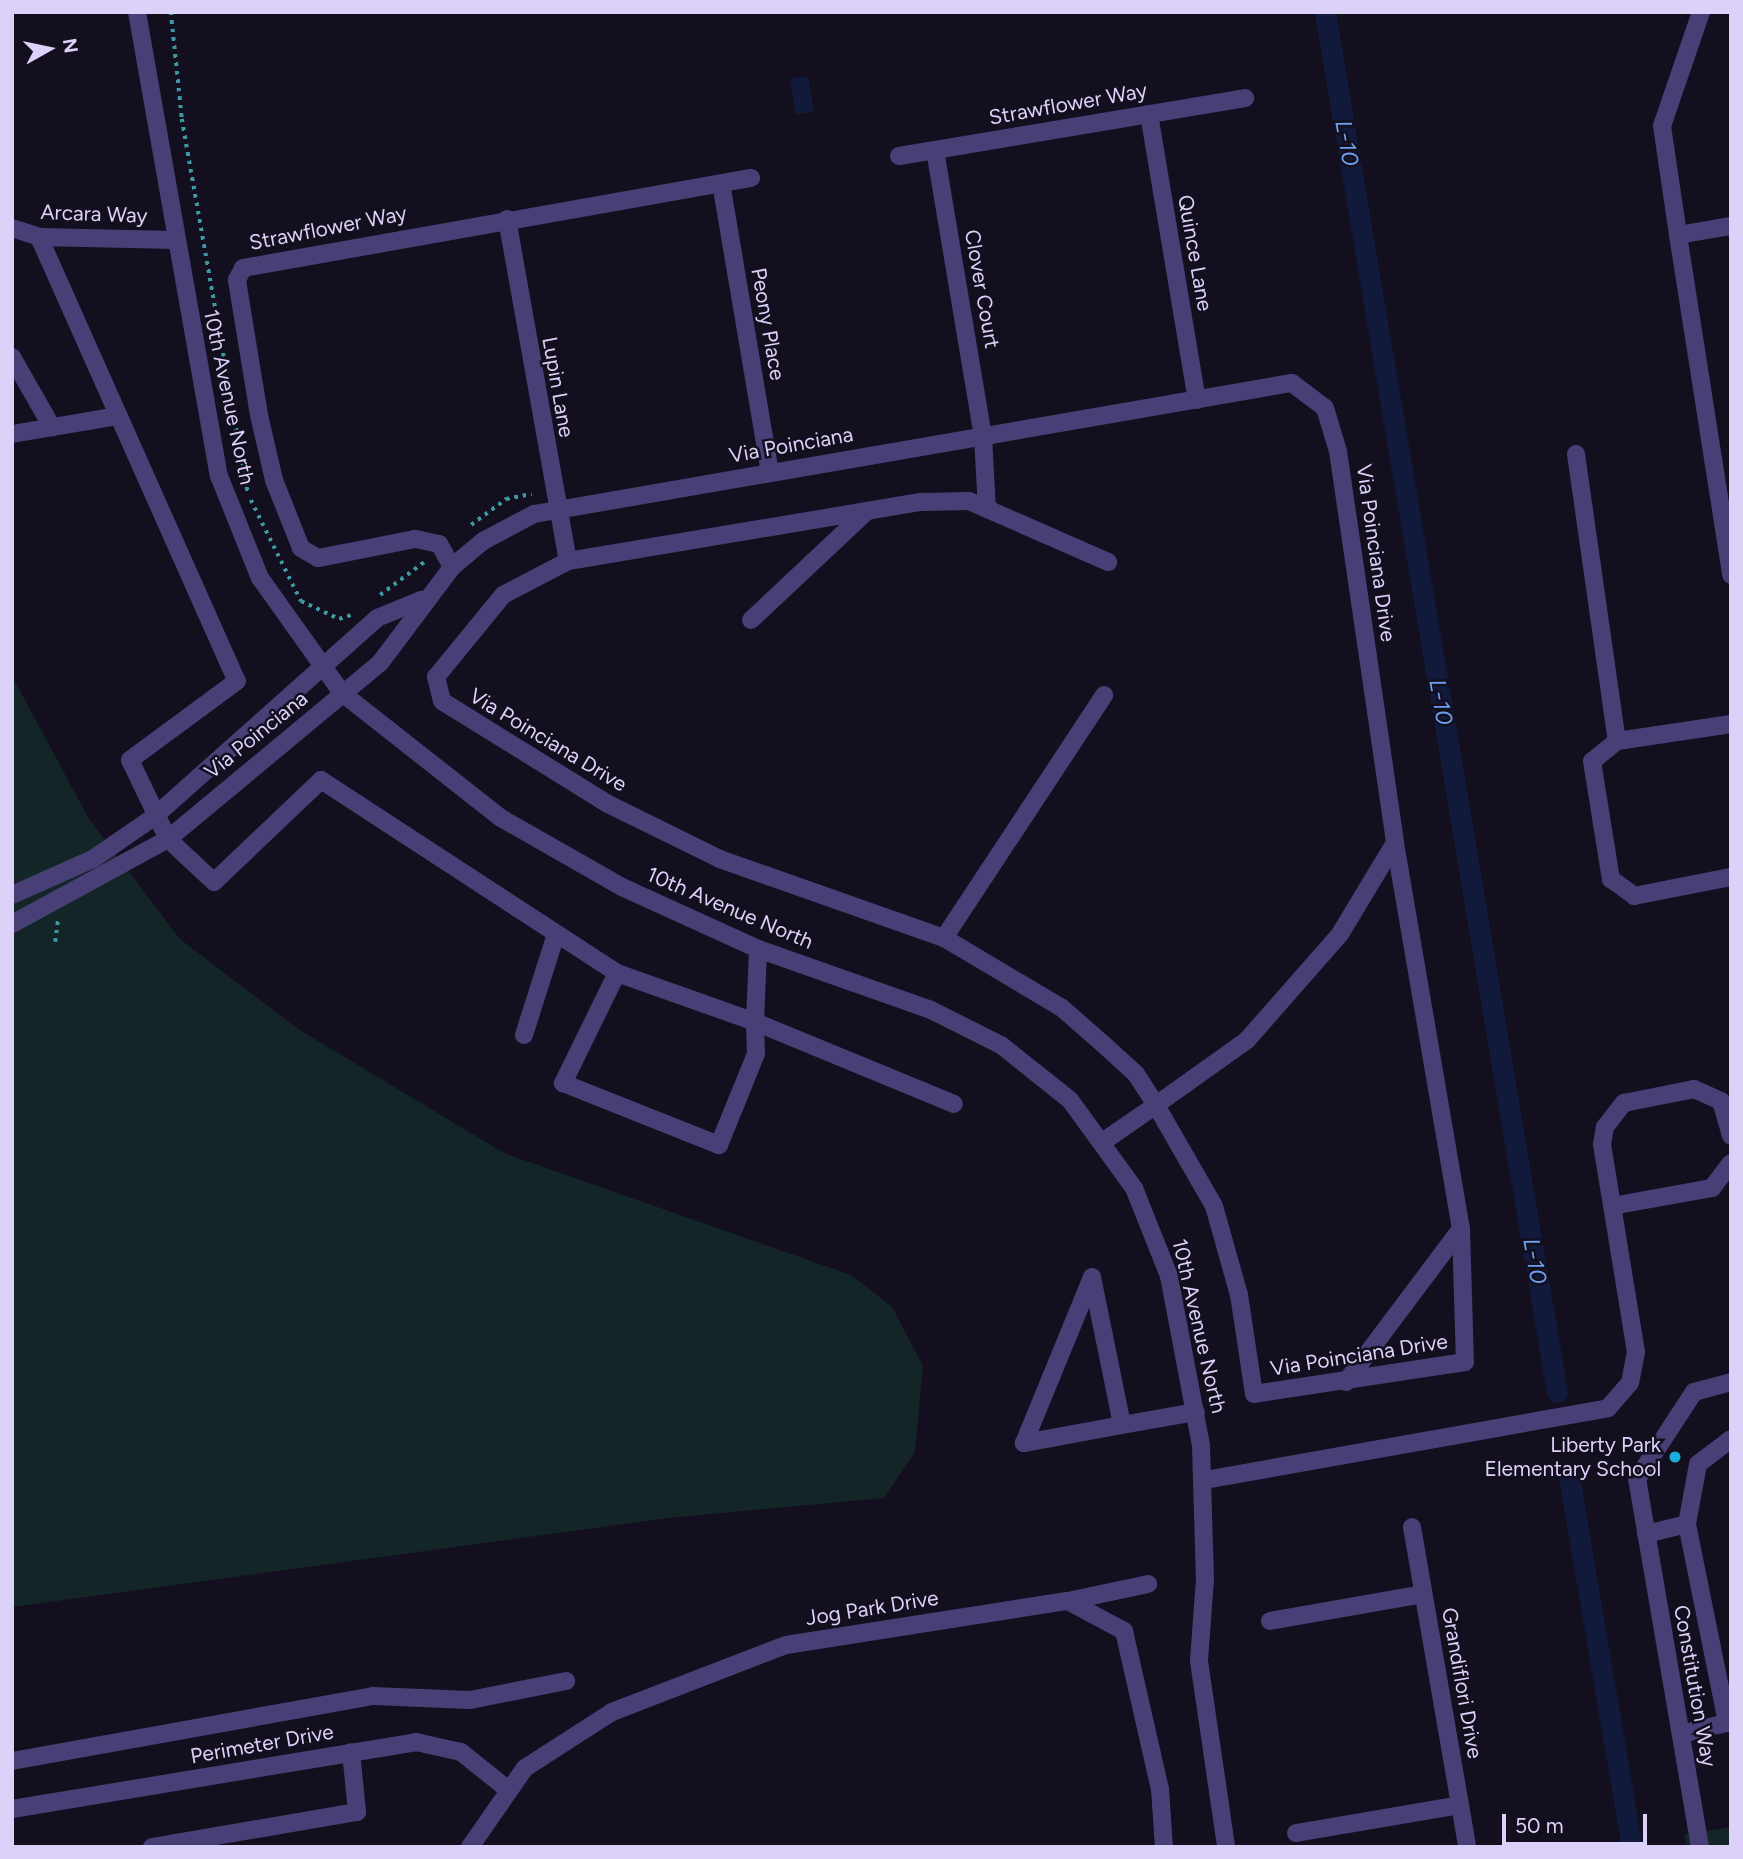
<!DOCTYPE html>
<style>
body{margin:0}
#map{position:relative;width:1743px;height:1859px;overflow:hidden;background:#130f1e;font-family:Figtree,sans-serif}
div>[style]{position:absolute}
.green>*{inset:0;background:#132527}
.water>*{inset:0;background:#111a3b;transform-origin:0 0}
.canal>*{height:21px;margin:-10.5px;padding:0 10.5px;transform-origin:10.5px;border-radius:10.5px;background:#111a3b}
.path>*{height:3.5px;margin-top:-1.75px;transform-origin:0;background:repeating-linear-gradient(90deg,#3c9aa3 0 3.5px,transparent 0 8.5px)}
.minor>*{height:18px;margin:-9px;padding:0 9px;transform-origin:9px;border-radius:9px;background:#493f77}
.dots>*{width:19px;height:19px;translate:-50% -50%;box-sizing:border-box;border:4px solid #130f1e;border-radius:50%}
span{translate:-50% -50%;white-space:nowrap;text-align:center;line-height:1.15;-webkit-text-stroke:5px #130f1e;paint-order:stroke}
.street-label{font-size:21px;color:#dbd1f9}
.poi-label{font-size:21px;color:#dbd1f9}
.right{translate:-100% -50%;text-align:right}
.water-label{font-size:23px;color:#6c9fed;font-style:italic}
.frame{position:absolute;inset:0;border:14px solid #dbd1f9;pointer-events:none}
.north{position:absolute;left:14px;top:14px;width:70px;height:70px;-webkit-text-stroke:5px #130f1e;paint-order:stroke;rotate:81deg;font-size:19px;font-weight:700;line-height:28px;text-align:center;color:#dbd1f9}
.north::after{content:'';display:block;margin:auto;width:24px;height:32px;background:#dbd1f9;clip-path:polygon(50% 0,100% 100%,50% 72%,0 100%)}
.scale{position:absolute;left:1502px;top:1814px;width:145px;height:32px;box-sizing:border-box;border:4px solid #dbd1f9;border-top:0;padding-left:9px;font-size:21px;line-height:24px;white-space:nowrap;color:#dbd1f9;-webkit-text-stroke:5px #130f1e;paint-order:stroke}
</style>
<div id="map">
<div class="green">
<div style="clip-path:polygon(12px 676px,89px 819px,180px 939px,298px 1029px,504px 1153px,851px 1275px,892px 1307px,923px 1366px,915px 1452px,884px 1498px,668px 1518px,12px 1607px)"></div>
<div style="clip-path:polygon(1731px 1827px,1731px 1847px,1687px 1847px,1684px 1835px)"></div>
</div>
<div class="water">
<div style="left:808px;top:76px;width:36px;height:18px;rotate:81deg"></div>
</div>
<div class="canal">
<div style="left:1325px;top:12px;width:1399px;rotate:80.46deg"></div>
<div style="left:1569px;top:1476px;width:376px;rotate:80.4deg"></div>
</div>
<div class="path">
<div style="left:171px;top:12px;width:108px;rotate:84.1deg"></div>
<div style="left:182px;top:119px;width:380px;rotate:80deg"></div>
<div style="left:251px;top:500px;width:113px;rotate:63.7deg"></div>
<div style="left:301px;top:601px;width:42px;rotate:25.3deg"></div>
<div style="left:339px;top:619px;width:13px;rotate:-18deg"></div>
<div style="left:471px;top:525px;width:44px;rotate:-36.6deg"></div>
<div style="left:506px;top:499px;width:26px;rotate:-11deg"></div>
<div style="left:380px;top:595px;width:59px;rotate:-36.7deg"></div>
<div style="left:55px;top:942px;width:23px;rotate:-83deg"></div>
</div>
<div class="minor">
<div style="left:137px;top:12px;width:471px;rotate:80deg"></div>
<div style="left:219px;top:476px;width:110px;rotate:68.1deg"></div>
<div style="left:260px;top:578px;width:141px;rotate:54.5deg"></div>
<div style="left:342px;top:693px;width:202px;rotate:38.2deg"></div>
<div style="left:501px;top:818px;width:139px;rotate:29.7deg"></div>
<div style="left:622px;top:887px;width:149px;rotate:24.5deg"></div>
<div style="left:758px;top:949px;width:183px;rotate:19.4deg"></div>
<div style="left:931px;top:1010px;width:78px;rotate:26.6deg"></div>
<div style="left:1001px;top:1045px;width:88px;rotate:38.6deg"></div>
<div style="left:1070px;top:1100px;width:109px;rotate:54deg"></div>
<div style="left:1134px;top:1188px;width:95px;rotate:68.3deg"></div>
<div style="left:1169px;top:1276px;width:173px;rotate:79.3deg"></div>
<div style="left:1201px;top:1446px;width:133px;rotate:88.3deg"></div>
<div style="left:1205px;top:1579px;width:82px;rotate:94.2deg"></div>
<div style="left:1199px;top:1661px;width:188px;rotate:81.7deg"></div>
<div style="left:1701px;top:12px;width:120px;rotate:108.9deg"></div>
<div style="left:1662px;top:126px;width:110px;rotate:81.6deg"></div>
<div style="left:1678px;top:235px;width:54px;rotate:-9.6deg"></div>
<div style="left:1149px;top:114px;width:290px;rotate:80.5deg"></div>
<div style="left:935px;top:150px;width:290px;rotate:80.5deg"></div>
<div style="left:983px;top:436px;width:73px;rotate:86.9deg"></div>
<div style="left:899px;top:156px;width:351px;rotate:-9.5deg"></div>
<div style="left:721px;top:183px;width:293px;rotate:80.4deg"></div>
<div style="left:507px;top:219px;width:347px;rotate:79.9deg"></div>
<div style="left:12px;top:228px;width:28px;rotate:18deg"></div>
<div style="left:39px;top:237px;width:136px;rotate:1.3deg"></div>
<div style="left:1678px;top:235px;width:344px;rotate:81.1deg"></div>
<div style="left:39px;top:237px;width:486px;rotate:66deg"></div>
<div style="left:237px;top:681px;width:133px;rotate:143.6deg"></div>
<div style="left:130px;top:760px;width:88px;rotate:64.3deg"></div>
<div style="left:168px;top:839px;width:63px;rotate:43.1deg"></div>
<div style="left:214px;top:882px;width:148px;rotate:-43.6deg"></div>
<div style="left:321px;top:780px;width:353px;rotate:33.1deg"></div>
<div style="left:617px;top:973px;width:146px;rotate:19.5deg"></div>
<div style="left:755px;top:1022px;width:73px;rotate:-87.6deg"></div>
<div style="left:12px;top:357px;width:81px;rotate:60.3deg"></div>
<div style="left:12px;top:434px;width:108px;rotate:-9.6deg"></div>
<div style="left:1576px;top:454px;width:290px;rotate:81.9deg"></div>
<div style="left:452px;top:567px;width:26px;rotate:-119deg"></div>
<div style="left:439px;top:544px;width:25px;rotate:-168deg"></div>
<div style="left:415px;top:539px;width:99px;rotate:168.9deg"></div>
<div style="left:318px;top:558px;width:20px;rotate:-150deg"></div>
<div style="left:301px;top:548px;width:73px;rotate:-111.7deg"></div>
<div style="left:274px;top:480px;width:67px;rotate:-103deg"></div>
<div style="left:259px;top:415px;width:137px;rotate:-99.3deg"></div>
<div style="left:237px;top:280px;width:13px;rotate:-63deg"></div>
<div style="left:243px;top:268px;width:516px;rotate:-10.05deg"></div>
<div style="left:751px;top:620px;width:159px;rotate:-43.2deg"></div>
<div style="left:1731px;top:724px;width:115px;rotate:171.5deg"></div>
<div style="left:1617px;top:741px;width:32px;rotate:141deg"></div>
<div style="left:1592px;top:761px;width:120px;rotate:80.9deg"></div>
<div style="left:1611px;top:879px;width:29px;rotate:36deg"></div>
<div style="left:1634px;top:896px;width:99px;rotate:-11.1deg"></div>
<div style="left:12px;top:895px;width:89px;rotate:-24deg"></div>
<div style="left:93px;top:859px;width:75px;rotate:-34.7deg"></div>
<div style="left:155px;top:816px;width:297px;rotate:-41.7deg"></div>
<div style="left:377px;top:618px;width:48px;rotate:-22.2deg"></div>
<div style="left:12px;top:924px;width:178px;rotate:-28.6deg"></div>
<div style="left:168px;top:839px;width:276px;rotate:-39.7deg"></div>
<div style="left:380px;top:663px;width:120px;rotate:-53.1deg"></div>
<div style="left:452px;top:567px;width:40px;rotate:-40deg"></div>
<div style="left:483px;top:541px;width:58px;rotate:-27.9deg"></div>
<div style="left:534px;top:514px;width:769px;rotate:-9.81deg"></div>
<div style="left:1292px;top:383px;width:41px;rotate:37.1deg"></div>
<div style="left:1325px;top:408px;width:45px;rotate:73.2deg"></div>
<div style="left:1338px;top:451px;width:396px;rotate:81.7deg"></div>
<div style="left:944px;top:938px;width:291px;rotate:-56.6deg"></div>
<div style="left:617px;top:973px;width:123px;rotate:116.1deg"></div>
<div style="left:563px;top:1083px;width:168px;rotate:21.7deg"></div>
<div style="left:719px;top:1145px;width:98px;rotate:-67.9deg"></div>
<div style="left:756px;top:1054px;width:32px;rotate:-92deg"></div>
<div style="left:755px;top:1022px;width:215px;rotate:22.4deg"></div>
<div style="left:524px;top:1035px;width:103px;rotate:-72.4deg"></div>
<div style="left:1104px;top:1141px;width:63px;rotate:-34.7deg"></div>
<div style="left:1156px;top:1105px;width:112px;rotate:-35.5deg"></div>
<div style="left:1247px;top:1040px;width:141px;rotate:-48.7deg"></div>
<div style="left:1340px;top:934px;width:106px;rotate:-58.9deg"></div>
<div style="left:1395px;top:843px;width:392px;rotate:80.3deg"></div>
<div style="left:1461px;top:1229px;width:133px;rotate:88.3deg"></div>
<div style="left:1465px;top:1362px;width:213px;rotate:171.4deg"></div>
<div style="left:1254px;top:1394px;width:100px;rotate:-98.6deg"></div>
<div style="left:1239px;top:1295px;width:92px;rotate:-105.7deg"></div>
<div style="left:1214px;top:1206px;width:116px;rotate:-119.9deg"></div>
<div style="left:1156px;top:1105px;width:37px;rotate:-123deg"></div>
<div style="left:1136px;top:1074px;width:45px;rotate:-137.7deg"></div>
<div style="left:1103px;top:1044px;width:55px;rotate:-138.7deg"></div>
<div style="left:1062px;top:1008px;width:137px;rotate:-149.3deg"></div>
<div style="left:944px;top:938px;width:238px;rotate:-160.6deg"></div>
<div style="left:720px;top:859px;width:125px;rotate:-153.8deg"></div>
<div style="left:608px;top:804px;width:195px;rotate:-148.2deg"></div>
<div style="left:442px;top:701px;width:25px;rotate:-104deg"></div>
<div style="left:436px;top:677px;width:106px;rotate:-50.7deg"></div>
<div style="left:503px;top:595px;width:73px;rotate:-27.6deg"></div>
<div style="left:568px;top:561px;width:359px;rotate:-9.5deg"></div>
<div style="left:922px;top:502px;width:47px;rotate:-1.2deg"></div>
<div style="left:969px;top:501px;width:152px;rotate:23.7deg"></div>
<div style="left:1612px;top:1206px;width:102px;rotate:-10.2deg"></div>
<div style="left:1712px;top:1188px;width:31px;rotate:-53deg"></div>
<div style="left:1346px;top:1382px;width:191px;rotate:-53.1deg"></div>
<div style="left:1122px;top:1425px;width:100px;rotate:169.6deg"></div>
<div style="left:1024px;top:1443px;width:179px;rotate:-67.7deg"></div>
<div style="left:1092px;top:1277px;width:151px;rotate:78.5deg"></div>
<div style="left:1122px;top:1425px;width:75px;rotate:-10deg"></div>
<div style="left:1205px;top:1480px;width:409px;rotate:-10.1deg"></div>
<div style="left:1608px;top:1408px;width:33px;rotate:-49deg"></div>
<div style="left:1630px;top:1383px;width:32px;rotate:-79deg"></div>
<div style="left:1636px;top:1352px;width:210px;rotate:-99.3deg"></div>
<div style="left:1602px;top:1145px;width:18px;rotate:-81deg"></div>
<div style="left:1605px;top:1127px;width:31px;rotate:-52deg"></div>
<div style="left:1624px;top:1103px;width:71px;rotate:-11.3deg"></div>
<div style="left:1694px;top:1089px;width:30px;rotate:24deg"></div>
<div style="left:1721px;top:1101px;width:36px;rotate:74deg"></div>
<div style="left:1687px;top:1524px;width:203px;rotate:78.6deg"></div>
<div style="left:1412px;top:1527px;width:325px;rotate:80.2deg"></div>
<div style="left:1646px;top:1534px;width:42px;rotate:-13.7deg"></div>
<div style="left:1687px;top:1524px;width:61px;rotate:-79.6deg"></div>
<div style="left:1698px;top:1464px;width:41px;rotate:-37.1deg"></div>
<div style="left:1068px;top:1601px;width:82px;rotate:-12deg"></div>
<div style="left:1270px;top:1621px;width:155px;rotate:-10deg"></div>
<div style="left:1681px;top:1734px;width:51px;rotate:-13.5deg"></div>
<div style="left:12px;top:1761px;width:367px;rotate:-10.2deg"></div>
<div style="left:373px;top:1696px;width:97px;rotate:2.4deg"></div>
<div style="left:470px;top:1700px;width:98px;rotate:-11.2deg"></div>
<div style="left:12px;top:1809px;width:410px;rotate:-9.4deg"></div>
<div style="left:416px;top:1742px;width:46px;rotate:12.5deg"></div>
<div style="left:461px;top:1752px;width:58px;rotate:38.7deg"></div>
<div style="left:1296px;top:1833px;width:166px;rotate:-9.7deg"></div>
<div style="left:152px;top:1847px;width:208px;rotate:-9.7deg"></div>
<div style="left:357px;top:1812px;width:60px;rotate:-95.7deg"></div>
<div style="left:470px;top:1847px;width:96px;rotate:-55.2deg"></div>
<div style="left:525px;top:1768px;width:103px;rotate:-32.8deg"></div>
<div style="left:612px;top:1712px;width:186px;rotate:-21.1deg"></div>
<div style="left:786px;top:1645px;width:285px;rotate:-8.9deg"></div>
<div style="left:1068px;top:1601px;width:64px;rotate:28.2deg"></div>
<div style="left:1124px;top:1631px;width:162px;rotate:77.2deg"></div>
<div style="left:1160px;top:1789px;width:58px;rotate:86.1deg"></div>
<div style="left:1700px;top:1847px;width:373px;rotate:-99.7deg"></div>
<div style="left:1637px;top:1479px;width:104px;rotate:-56.8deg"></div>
<div style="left:1694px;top:1392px;width:38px;rotate:-15deg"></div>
</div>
<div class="dots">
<div style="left:1675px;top:1457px;background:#1baddb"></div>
</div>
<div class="street-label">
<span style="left:1068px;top:104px;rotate:-10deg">Strawflower Way</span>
<span style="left:94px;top:214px;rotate:2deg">Arcara Way</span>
<span style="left:328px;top:228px;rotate:-11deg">Strawflower Way</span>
<span style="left:1195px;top:253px;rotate:80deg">Quince Lane</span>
<span style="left:982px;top:289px;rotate:80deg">Clover Court</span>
<span style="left:768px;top:324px;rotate:80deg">Peony Place</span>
<span style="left:558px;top:387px;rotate:80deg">Lupin Lane</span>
<span style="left:229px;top:397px;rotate:78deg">10th Avenue North</span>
<span style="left:791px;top:445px;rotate:-10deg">Via Poinciana</span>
<span style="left:1376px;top:553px;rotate:82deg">Via Poinciana Drive</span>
<span style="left:256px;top:735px;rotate:-39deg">Via Poinciana</span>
<span style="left:548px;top:740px;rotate:31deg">Via Poinciana Drive</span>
<span style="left:730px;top:908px;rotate:23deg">10th Avenue North</span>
<span style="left:1199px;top:1326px;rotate:77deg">10th Avenue North</span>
<span style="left:1359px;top:1355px;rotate:-9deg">Via Poinciana Drive</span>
<span style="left:872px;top:1608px;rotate:-9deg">Jog Park Drive</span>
<span style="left:1462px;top:1683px;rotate:80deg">Grandiflori Drive</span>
<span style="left:1695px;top:1686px;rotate:80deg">Constitution Way</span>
<span style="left:262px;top:1744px;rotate:-10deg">Perimeter Drive</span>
</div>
<div class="poi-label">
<span class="right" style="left:1661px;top:1457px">Liberty Park<br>Elementary School</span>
</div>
<div class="water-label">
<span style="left:1347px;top:143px;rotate:80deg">L-10</span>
<span style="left:1441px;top:702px;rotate:80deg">L-10</span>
<span style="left:1535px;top:1261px;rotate:80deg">L-10</span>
</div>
<div class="frame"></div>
<div class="north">N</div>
<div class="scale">50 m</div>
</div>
